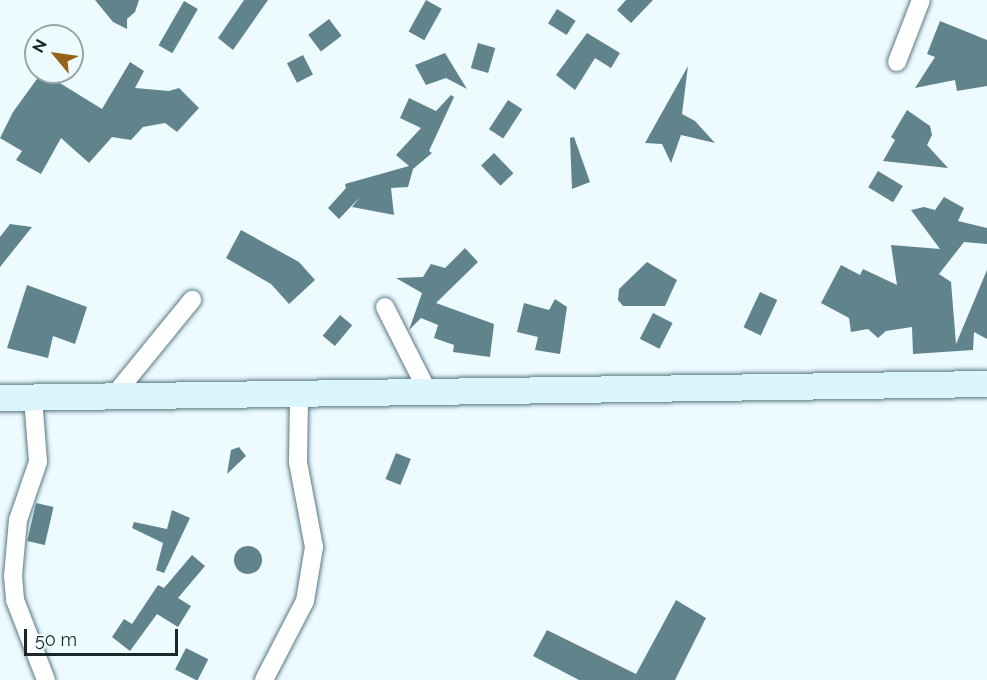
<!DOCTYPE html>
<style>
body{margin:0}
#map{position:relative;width:987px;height:680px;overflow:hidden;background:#edfbff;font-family:Raleway,sans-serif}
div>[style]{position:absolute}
.building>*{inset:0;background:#61838c;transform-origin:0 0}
.round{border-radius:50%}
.roads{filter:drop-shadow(0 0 2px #587982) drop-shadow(0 0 2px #587982)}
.minor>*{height:18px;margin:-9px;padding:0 9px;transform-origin:9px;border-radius:9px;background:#fff}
.secondary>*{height:26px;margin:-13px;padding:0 13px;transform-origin:13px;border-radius:13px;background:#daf5fc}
span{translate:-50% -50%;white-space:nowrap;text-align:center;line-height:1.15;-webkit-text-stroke:4.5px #edfbff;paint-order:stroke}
.north{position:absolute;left:24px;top:24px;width:60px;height:60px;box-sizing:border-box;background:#edfbff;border:2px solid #98a6aa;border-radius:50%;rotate:299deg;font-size:16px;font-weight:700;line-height:24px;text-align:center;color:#19262a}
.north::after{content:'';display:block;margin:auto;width:21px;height:27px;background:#976318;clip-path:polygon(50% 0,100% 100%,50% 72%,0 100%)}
.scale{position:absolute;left:24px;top:629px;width:154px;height:27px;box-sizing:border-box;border:3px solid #19262a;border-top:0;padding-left:8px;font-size:18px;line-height:21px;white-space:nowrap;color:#19262a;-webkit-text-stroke:4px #edfbff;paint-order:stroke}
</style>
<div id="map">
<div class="building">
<div style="clip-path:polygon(95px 0,139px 0,135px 12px,127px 19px,127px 29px,113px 22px)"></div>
<div style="clip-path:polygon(244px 0,268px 0,233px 50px,218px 38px)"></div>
<div style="left:426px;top:0;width:18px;height:36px;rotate:29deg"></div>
<div style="clip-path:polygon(626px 0,653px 0,631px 23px,617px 10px)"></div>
<div style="left:184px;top:1px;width:16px;height:51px;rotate:30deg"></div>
<div style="left:557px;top:9px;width:22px;height:17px;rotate:32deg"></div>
<div style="left:329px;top:19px;width:21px;height:26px;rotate:53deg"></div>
<div style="clip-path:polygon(940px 21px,987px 40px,987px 86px,957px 91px,955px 80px,915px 88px,935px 57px,927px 54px)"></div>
<div style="clip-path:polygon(587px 33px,620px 53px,611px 68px,595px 58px,575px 90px,556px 75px)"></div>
<div style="left:478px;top:43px;width:18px;height:26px;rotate:16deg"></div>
<div style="clip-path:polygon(445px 53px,467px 89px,446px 78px,426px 85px,415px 65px)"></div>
<div style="left:303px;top:55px;width:22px;height:18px;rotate:63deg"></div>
<div style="clip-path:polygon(130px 62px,144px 71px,135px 88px,169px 91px,179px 88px,199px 108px,177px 132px,165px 123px,143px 127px,131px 140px,112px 137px,89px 163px,61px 138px,41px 174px,16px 160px,22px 151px,0 138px,13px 112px,42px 72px,102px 109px)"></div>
<div style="clip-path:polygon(688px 66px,682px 114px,695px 121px,715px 143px,681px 135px,671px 163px,662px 144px,645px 143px)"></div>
<div style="clip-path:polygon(451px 95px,454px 97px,429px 151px,432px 153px,413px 169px,408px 187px,391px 188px,394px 215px,352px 207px,360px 197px,339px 219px,328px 208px,346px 188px,345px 184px,409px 166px,396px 155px,421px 128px,400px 118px,409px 98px,436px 111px)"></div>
<div style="left:508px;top:100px;width:17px;height:35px;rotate:33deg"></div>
<div style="clip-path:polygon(907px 110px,930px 126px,932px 135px,927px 145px,948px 168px,883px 161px,895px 140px,891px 137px)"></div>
<div style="clip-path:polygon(574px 137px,590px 182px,572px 189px,570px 138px)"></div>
<div style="left:494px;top:153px;width:28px;height:18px;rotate:46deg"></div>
<div style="left:878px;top:171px;width:29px;height:19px;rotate:31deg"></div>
<div style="clip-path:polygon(944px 197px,964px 208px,958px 221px,987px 228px,987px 244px,964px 242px,939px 274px,951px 282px,956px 344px,987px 270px,987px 339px,974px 332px,973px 350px,913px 354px,912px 327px,886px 331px,878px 338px,868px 329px,851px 332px,849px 318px,821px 303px,841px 265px,860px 275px,863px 269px,897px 285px,891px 245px,940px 249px,911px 210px,924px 207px,935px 210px)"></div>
<div style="clip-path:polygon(10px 224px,32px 227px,0 267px,0 237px)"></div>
<div style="clip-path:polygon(241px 230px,299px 262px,315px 280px,289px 304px,271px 284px,226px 258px)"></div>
<div style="clip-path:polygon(465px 248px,478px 262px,436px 303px,494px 324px,490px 357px,453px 352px,454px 345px,434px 338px,438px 325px,421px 318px,409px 330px,422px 293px,396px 278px,423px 277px,431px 264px,445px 268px)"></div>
<div style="clip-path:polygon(647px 262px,677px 280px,665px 306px,623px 306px,618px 300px,619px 289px)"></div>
<div style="clip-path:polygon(27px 285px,87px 307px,75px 344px,53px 336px,48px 358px,7px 348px)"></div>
<div style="left:760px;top:292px;width:19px;height:39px;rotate:25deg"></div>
<div style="clip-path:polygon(555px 299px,567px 307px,560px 354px,535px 350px,538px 337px,517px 332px,524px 303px,549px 310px)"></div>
<div style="left:653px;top:313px;width:22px;height:29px;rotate:27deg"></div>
<div style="left:340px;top:315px;width:16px;height:27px;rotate:40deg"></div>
<div style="clip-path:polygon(239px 447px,246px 456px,227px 474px,231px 450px)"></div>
<div style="left:396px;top:453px;width:16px;height:28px;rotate:22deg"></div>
<div style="left:36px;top:503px;width:18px;height:39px;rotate:13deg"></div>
<div style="clip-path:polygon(172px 510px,190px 518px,164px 573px,156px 570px,163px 543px,132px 528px,134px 522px,167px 529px)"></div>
<div class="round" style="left:234px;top:546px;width:28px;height:28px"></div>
<div style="clip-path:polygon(192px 555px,205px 566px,178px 598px,191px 606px,178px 627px,157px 614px,130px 651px,112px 637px,124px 619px,132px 624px,158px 585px,164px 588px)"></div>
<div style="clip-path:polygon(676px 600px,706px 618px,675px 680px,579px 680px,533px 656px,547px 630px,636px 674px)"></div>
<div style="left:186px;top:648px;width:25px;height:24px;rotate:27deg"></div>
</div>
<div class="roads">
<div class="minor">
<div style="left:897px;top:62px;width:66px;rotate:-68.8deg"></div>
<div style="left:385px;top:307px;width:97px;rotate:63.2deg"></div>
<div style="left:33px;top:398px;width:64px;rotate:85.5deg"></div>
<div style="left:38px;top:462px;width:61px;rotate:109deg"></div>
<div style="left:18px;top:520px;width:56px;rotate:95.1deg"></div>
<div style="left:13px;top:576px;width:24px;rotate:85deg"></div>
<div style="left:15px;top:600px;width:86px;rotate:68.8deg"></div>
<div style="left:112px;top:398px;width:127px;rotate:-50.8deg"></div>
<div style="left:264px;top:680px;width:89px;rotate:-62.6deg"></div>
<div style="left:305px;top:601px;width:55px;rotate:-80.5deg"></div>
<div style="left:314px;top:547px;width:86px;rotate:-100.7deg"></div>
<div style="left:298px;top:462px;width:67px;rotate:-89.1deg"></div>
</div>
<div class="secondary">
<div style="left:0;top:398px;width:987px;rotate:-0.81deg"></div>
</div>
</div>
<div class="north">N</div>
<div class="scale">50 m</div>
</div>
